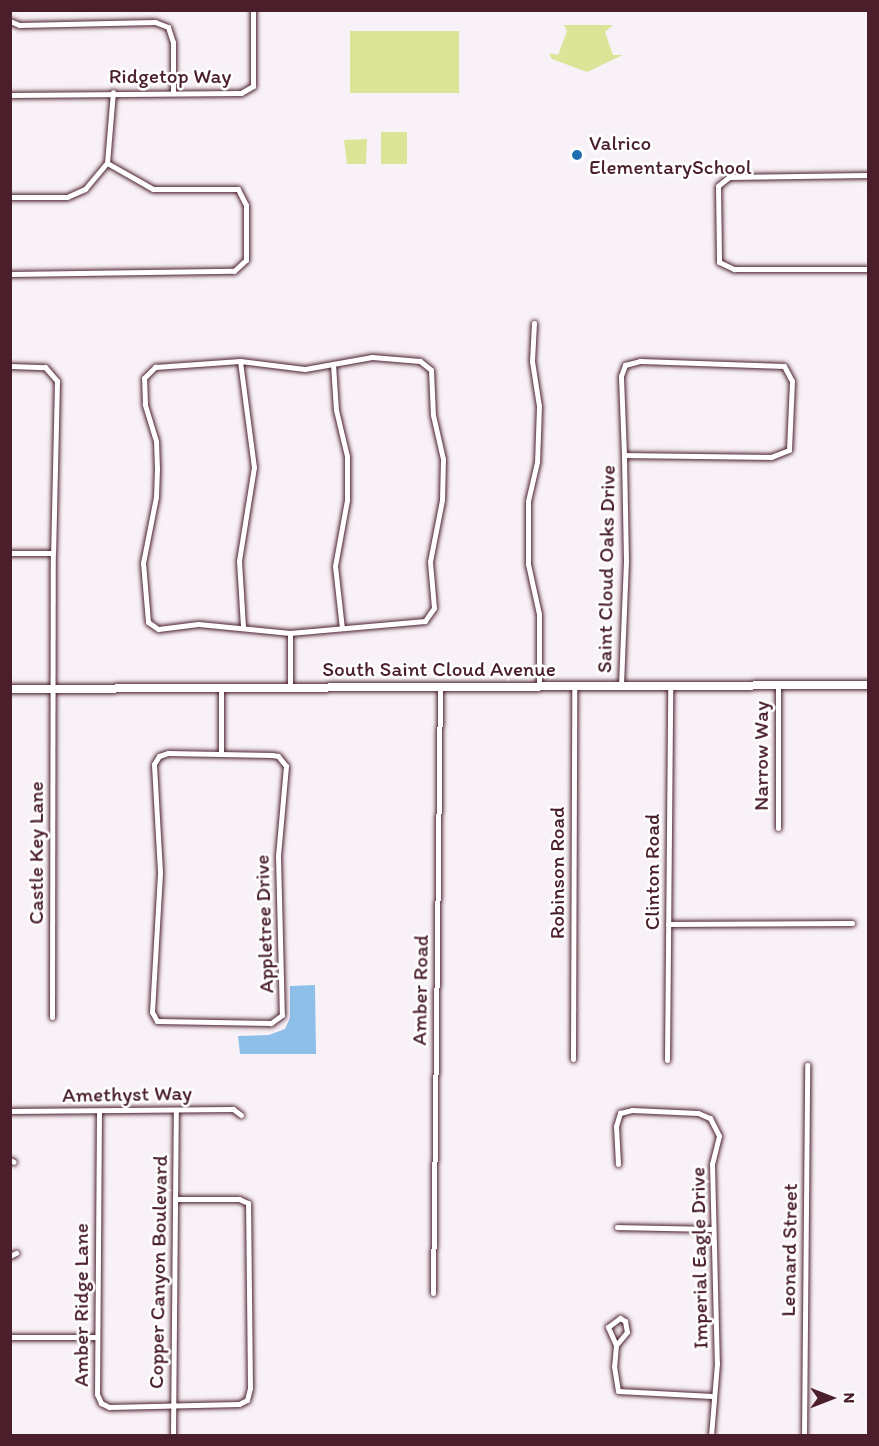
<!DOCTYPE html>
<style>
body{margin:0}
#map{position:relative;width:879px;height:1446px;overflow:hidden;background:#f9f1f8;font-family:Itim,sans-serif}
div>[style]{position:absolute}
.green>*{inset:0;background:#dae598;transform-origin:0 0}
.water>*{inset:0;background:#8ebfe9}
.roads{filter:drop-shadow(0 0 2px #4a1f2b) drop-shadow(0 0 2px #4a1f2b)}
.street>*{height:5px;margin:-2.5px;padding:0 2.5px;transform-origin:2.5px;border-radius:2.5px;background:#fff}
.secondary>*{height:8px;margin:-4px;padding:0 4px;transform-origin:4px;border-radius:4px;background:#fff}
.dots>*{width:16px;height:16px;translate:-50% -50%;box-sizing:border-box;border:3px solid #fff;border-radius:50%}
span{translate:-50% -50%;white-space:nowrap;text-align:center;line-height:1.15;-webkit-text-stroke:5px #fff;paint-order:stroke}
.street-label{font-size:21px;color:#4a1f2b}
.poi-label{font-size:21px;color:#4a1f2b}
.left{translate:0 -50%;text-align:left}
.frame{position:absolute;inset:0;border:12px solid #4a1f2b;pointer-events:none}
.north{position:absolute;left:801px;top:1368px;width:60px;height:60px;-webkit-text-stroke:4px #fff;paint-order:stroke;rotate:90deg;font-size:16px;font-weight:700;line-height:24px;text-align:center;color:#4a1f2b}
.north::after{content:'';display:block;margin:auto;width:21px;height:27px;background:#4a1f2b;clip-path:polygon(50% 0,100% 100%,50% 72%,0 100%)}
</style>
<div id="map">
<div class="green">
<div style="clip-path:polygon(564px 25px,613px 25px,605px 32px,613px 55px,623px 55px,587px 72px,552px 59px,549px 53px,558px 55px,567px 31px)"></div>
<div style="left:350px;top:31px;width:109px;height:62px"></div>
<div style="left:381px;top:132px;width:26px;height:32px"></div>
<div style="clip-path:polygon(367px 139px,366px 164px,347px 164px,344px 140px)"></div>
</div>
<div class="water">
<div style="clip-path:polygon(315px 985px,316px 1054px,240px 1054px,238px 1036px,269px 1035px,285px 1029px,290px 1018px,290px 986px)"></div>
</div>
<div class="roads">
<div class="street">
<div style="left:10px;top:21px;width:10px;rotate:24deg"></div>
<div style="left:19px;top:25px;width:136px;rotate:-1.3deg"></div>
<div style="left:155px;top:22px;width:14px;rotate:21deg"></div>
<div style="left:168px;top:27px;width:16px;rotate:72deg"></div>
<div style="left:173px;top:42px;width:50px;rotate:90deg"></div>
<div style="left:10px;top:95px;width:231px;rotate:-0.5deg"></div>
<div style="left:241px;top:93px;width:14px;rotate:-30deg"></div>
<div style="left:253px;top:86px;width:76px;rotate:-90deg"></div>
<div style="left:107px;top:163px;width:71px;rotate:-85.2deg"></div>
<div style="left:868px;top:175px;width:139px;rotate:179.2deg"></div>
<div style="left:729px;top:177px;width:14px;rotate:141deg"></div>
<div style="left:718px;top:186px;width:76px;rotate:89.2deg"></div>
<div style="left:719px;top:262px;width:17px;rotate:25deg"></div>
<div style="left:734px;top:269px;width:134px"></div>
<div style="left:10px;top:197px;width:57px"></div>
<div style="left:67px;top:197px;width:20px;rotate:-24deg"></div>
<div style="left:85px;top:189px;width:34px;rotate:-50deg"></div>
<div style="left:10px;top:274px;width:224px;rotate:-0.8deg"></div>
<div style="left:234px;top:271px;width:16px;rotate:-43deg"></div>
<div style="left:246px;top:260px;width:55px;rotate:-90deg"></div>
<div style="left:246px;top:205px;width:18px;rotate:-117deg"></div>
<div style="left:238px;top:189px;width:85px;rotate:180deg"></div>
<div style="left:153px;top:189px;width:53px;rotate:-150.5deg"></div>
<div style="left:534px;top:323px;width:38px;rotate:93deg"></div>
<div style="left:532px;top:361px;width:46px;rotate:81.2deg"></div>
<div style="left:539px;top:406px;width:56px;rotate:92deg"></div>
<div style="left:537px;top:462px;width:40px;rotate:103deg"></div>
<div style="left:528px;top:501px;width:63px;rotate:90deg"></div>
<div style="left:528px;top:564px;width:51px;rotate:77.6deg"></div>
<div style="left:539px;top:614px;width:72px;rotate:90deg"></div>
<div style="left:372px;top:357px;width:48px;rotate:4.8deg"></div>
<div style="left:420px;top:361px;width:14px;rotate:39deg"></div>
<div style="left:431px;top:370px;width:45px;rotate:87.5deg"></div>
<div style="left:433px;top:415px;width:45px;rotate:77.2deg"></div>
<div style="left:443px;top:459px;width:41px;rotate:91.4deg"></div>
<div style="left:442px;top:500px;width:63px;rotate:101deg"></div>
<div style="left:430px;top:562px;width:46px;rotate:85deg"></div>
<div style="left:434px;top:608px;width:16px;rotate:125deg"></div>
<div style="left:425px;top:621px;width:136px;rotate:174.9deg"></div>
<div style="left:290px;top:633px;width:92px;rotate:-174.4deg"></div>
<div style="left:198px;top:624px;width:40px;rotate:172.9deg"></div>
<div style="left:158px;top:629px;width:12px;rotate:-145deg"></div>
<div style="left:148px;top:622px;width:59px;rotate:-94.8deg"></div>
<div style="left:143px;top:563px;width:67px;rotate:-78.9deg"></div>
<div style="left:156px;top:497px;width:28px;rotate:-88deg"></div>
<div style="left:157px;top:469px;width:28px;rotate:-92deg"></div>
<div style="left:156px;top:441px;width:39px;rotate:-107deg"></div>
<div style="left:145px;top:404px;width:26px;rotate:-92deg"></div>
<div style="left:144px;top:378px;width:16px;rotate:-45deg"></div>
<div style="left:155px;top:367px;width:85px;rotate:-4deg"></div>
<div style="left:240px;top:361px;width:65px;rotate:7deg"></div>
<div style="left:305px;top:369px;width:68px;rotate:-10.2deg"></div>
<div style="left:240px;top:361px;width:107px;rotate:82.5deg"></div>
<div style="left:254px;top:467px;width:95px;rotate:99.1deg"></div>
<div style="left:239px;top:561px;width:65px;rotate:86.5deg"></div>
<div style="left:640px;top:361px;width:144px;rotate:2deg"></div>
<div style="left:784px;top:366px;width:17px;rotate:62deg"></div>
<div style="left:792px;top:381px;width:69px;rotate:92.5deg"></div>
<div style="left:789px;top:450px;width:19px;rotate:159deg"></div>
<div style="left:771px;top:457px;width:147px;rotate:-179.2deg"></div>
<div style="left:624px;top:455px;width:79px;rotate:-92.2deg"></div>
<div style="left:621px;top:376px;width:12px;rotate:-70deg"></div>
<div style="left:625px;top:365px;width:16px;rotate:-15deg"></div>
<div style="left:333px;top:364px;width:46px;rotate:86.3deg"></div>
<div style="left:336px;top:410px;width:47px;rotate:76.6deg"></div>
<div style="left:347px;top:456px;width:44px;rotate:90deg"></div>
<div style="left:347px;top:500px;width:67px;rotate:100.3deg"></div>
<div style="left:335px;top:566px;width:62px;rotate:83.6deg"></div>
<div style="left:10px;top:366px;width:35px;rotate:2deg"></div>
<div style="left:45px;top:367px;width:18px;rotate:49deg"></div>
<div style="left:57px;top:381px;width:172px;rotate:91.3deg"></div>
<div style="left:53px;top:553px;width:43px;rotate:180deg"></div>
<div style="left:778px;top:684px;width:144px;rotate:90deg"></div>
<div style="left:621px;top:685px;width:124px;rotate:-87.7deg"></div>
<div style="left:626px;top:561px;width:106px;rotate:-91.1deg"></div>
<div style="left:221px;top:688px;width:65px;rotate:90deg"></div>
<div style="left:290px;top:688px;width:55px;rotate:-90deg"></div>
<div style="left:168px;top:753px;width:104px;rotate:1.1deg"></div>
<div style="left:272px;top:755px;width:6px;rotate:9deg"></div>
<div style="left:278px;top:756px;width:13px;rotate:51deg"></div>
<div style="left:286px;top:766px;width:90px;rotate:95.1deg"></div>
<div style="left:278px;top:856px;width:159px;rotate:88.6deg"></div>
<div style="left:282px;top:1015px;width:14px;rotate:144deg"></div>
<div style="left:271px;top:1023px;width:114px;rotate:-179deg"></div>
<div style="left:157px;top:1021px;width:10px;rotate:-119deg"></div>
<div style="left:152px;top:1012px;width:140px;rotate:-86.7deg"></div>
<div style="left:160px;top:872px;width:108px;rotate:-93.2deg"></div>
<div style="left:154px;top:764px;width:9px;rotate:-58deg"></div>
<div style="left:159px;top:756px;width:9px;rotate:-18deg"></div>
<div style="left:668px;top:924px;width:184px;rotate:-0.3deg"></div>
<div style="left:52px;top:1017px;width:464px;rotate:-89.9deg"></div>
<div style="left:573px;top:1059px;width:373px;rotate:-89.8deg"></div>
<div style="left:667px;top:1060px;width:376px;rotate:-89.5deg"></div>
<div style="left:10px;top:1111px;width:223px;rotate:-0.5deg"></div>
<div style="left:233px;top:1109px;width:10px;rotate:37deg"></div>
<div style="left:99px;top:1111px;width:283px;rotate:90.4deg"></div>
<div style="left:97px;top:1394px;width:10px;rotate:66deg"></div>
<div style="left:101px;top:1403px;width:9px;rotate:27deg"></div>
<div style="left:109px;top:1407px;width:130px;rotate:-1.3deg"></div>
<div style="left:239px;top:1404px;width:9px;rotate:-27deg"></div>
<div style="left:247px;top:1400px;width:12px;rotate:-76deg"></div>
<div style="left:250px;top:1388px;width:185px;rotate:-90.6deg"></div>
<div style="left:248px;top:1203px;width:10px;rotate:-156deg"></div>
<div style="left:239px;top:1199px;width:63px;rotate:180deg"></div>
<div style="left:10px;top:1160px;width:4px;rotate:27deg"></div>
<div style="left:618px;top:1164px;width:38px;rotate:-93deg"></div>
<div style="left:616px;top:1126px;width:14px;rotate:-73deg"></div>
<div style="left:620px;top:1113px;width:12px;rotate:-14deg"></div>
<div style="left:632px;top:1110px;width:66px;rotate:2.6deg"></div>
<div style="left:698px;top:1113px;width:13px;rotate:23deg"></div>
<div style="left:710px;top:1118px;width:20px;rotate:63deg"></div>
<div style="left:719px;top:1136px;width:29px;rotate:104deg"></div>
<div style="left:712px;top:1164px;width:199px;rotate:88.6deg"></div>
<div style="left:717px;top:1363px;width:73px;rotate:94.7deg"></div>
<div style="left:617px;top:1227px;width:94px;rotate:1.2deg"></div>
<div style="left:10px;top:1256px;width:7px;rotate:-27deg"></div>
<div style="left:433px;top:1293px;width:606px;rotate:-89.34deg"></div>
<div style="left:10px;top:1337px;width:85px"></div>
<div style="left:616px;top:1345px;width:20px;rotate:-114deg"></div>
<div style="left:608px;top:1327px;width:15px;rotate:-37deg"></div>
<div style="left:620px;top:1318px;width:6px;rotate:31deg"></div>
<div style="left:625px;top:1321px;width:11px;rotate:80deg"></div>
<div style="left:627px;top:1332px;width:17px;rotate:130deg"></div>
<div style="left:616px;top:1345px;width:21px;rotate:95deg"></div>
<div style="left:614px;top:1366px;width:25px;rotate:81deg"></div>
<div style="left:618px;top:1391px;width:94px;rotate:3deg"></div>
<div style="left:173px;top:1436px;width:326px;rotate:-89.5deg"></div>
<div style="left:804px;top:1436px;width:371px;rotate:-89.5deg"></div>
</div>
<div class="secondary">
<div style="left:10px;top:689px;width:858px;rotate:-0.27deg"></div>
</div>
</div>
<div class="dots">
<div style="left:577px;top:155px;background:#1f6fb2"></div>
</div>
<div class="street-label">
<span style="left:170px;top:76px">Ridgetop Way</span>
<span style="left:606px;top:569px;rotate:-89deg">Saint Cloud Oaks Drive</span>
<span style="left:439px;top:669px">South Saint Cloud Avenue</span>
<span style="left:761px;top:756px;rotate:-90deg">Narrow Way</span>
<span style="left:36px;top:853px;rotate:-90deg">Castle Key Lane</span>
<span style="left:652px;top:872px;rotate:-90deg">Clinton Road</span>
<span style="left:557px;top:873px;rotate:-90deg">Robinson Road</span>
<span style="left:264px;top:924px;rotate:-92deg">Appletree Drive</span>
<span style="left:420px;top:990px;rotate:-89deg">Amber Road</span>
<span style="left:127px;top:1094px;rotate:-1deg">Amethyst Way</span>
<span style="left:789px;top:1250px;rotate:-89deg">Leonard Street</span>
<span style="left:699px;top:1258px;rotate:-91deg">Imperial Eagle Drive</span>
<span style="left:158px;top:1272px;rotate:-89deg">Copper Canyon Boulevard</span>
<span style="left:81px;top:1305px;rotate:-90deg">Amber Ridge Lane</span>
</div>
<div class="poi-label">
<span class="left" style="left:589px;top:155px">Valrico<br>ElementarySchool</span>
</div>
<div class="frame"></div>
<div class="north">N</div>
</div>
